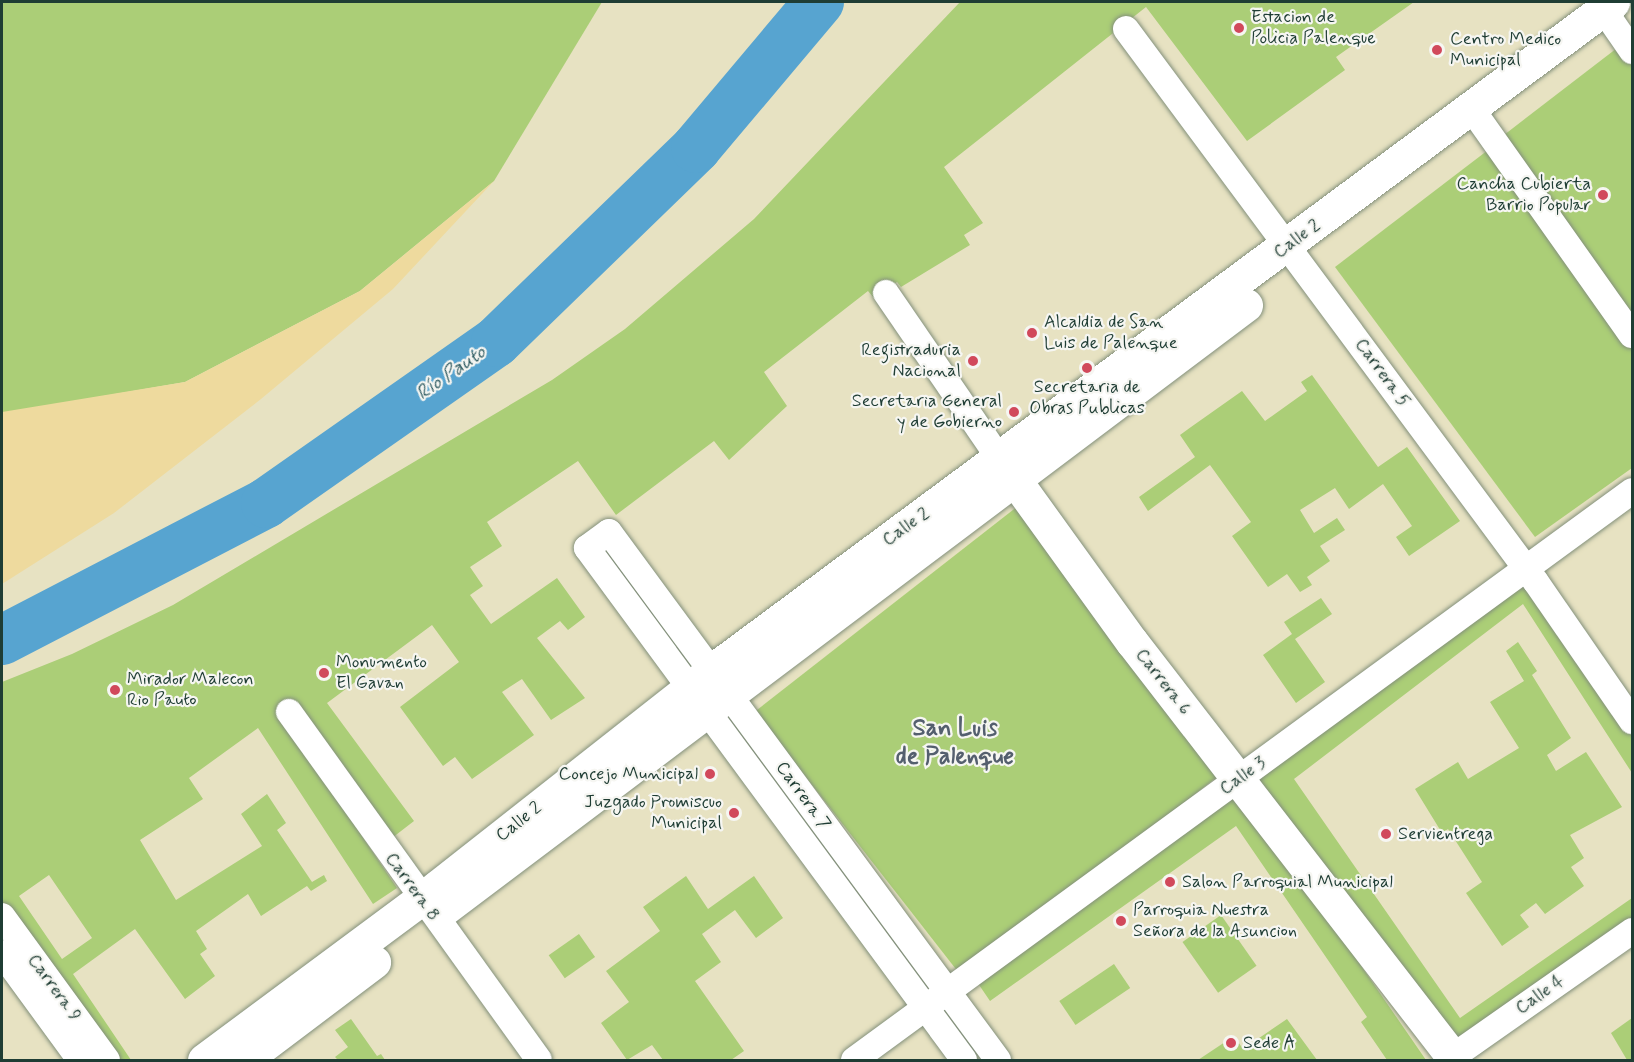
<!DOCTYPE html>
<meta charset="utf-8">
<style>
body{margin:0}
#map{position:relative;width:1634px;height:1062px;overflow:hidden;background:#e7e2c2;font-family:Mynerve,sans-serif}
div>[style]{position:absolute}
.green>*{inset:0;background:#abce77;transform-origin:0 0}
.sand>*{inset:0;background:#eeda9e}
.river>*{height:50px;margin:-25px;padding:0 25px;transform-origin:25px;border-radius:25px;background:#57a4d0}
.roads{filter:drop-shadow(0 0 2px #83907b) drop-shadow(0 0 2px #83907b)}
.street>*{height:26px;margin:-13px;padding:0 13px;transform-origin:13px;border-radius:13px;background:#fff}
.secondary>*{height:33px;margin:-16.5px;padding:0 16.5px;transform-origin:16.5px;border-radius:16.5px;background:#fff}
.dots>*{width:16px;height:16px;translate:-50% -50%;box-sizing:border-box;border:3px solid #f6f6f2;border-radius:50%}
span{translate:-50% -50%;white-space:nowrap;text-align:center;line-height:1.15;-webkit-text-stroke:4.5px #f6f6f2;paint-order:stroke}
.poi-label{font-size:18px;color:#1f3d34}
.left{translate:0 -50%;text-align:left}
.right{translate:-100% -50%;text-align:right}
.street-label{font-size:18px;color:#1f3d34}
.water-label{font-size:20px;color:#305c63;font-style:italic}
.district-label{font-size:24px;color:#545f6e;font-weight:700}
.frame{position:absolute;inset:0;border:3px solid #1f3d34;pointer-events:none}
</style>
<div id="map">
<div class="green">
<div style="clip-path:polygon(2px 2px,602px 2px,494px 181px,360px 291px,185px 382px,5px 413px,2px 412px)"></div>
<div style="clip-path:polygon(evenodd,960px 2px,1414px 2px,1336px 57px,1345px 70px,1247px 141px,1146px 7px,944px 167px,983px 223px,964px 235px,970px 245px,901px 287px,897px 282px,874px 298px,868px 291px,764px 372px,787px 406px,729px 460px,714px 441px,616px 515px,578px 461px,487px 522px,502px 546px,470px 567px,483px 586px,470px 595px,491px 624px,557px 578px,585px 617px,568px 630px,560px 621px,537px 638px,585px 698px,551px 720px,522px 679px,502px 692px,534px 735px,472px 779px,455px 757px,443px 766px,400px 707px,459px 662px,432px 625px,327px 703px,414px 821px,392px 838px,279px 713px,397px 888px,373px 904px,258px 728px,189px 778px,203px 799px,140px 840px,176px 900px,262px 846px,241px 814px,267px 794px,286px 823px,277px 830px,312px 882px,324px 875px,327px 881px,311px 891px,307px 886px,261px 916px,248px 894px,196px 931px,207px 949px,200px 954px,215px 976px,185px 999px,135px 929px,73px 974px,131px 1060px,114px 1060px,2px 902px,2px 682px,72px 654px,173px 605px,552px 380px,625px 329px,754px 219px,960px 2px,49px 875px,92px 938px,62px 959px,19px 896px,49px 875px)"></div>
<div style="clip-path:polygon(1621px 45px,1632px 62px,1632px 316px,1504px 135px)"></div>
<div style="clip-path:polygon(1492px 147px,1632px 343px,1632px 468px,1535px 537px,1335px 267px)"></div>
<div style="clip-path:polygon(1312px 375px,1378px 467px,1407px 447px,1460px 521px,1409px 556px,1396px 537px,1412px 526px,1383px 484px,1349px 509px,1335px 488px,1300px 510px,1314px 533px,1337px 518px,1345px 530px,1320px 546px,1330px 561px,1307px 577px,1312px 585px,1300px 592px,1287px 574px,1268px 587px,1232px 536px,1251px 522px,1210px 465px,1148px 511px,1139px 497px,1195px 457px,1180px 435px,1191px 427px,1242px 391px,1265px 421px,1307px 391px,1301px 382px)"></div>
<div style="left:1018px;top:506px;width:336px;height:334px;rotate:52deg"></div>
<div style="clip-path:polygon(1523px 581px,1632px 735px,1632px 773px,1523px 604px,1294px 779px,1460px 1018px,1632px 898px,1632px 920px,1457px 1044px,1254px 776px)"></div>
<div style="clip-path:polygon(1321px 598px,1332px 614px,1295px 639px,1325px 682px,1296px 703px,1263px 655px,1292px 634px,1284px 622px)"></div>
<div style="clip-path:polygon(1518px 642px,1537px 671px,1532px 675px,1571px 738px,1547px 755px,1556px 771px,1586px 752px,1622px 807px,1570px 835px,1584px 858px,1571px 867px,1584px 886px,1545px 914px,1536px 903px,1520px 915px,1529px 927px,1502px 946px,1466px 893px,1482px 882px,1448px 829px,1442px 833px,1415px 789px,1458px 762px,1468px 779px,1519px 748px,1490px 702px,1524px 681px,1506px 651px)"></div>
<div style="clip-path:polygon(1237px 786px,1255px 812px,1426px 1060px,1387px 1060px,1361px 1022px,1367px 1017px,1236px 826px,990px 1001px,973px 976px)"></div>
<div style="clip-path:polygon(686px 876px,708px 909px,754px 876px,783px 918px,756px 938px,735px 910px,702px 934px,721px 962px,695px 981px,744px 1051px,731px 1060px,663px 1060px,652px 1045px,627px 1060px,601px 1023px,629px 1002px,606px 971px,660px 931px,643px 907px)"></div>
<div style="left:1221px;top:915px;width:62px;height:47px;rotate:55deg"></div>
<div style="left:579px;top:934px;width:28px;height:37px;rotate:55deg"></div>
<div style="left:1114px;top:964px;width:29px;height:66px;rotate:56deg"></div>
<div style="clip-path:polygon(1632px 1018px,1632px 1060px,1627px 1060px,1611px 1033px)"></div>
<div style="clip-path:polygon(351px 1019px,377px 1056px,381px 1054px,385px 1060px,338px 1060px,335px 1057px,348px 1047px,335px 1030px)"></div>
<div style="clip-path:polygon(1287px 1019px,1317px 1060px,1198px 1060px,1234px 1036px,1243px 1049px)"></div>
</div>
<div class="sand">
<div style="clip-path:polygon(494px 181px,393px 289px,261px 399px,114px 513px,2px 584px,2px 412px,185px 382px,360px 291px)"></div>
</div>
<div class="river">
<div style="left:2px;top:640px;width:297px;rotate:-27.4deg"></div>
<div style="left:266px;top:503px;width:281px;rotate:-35deg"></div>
<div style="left:496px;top:342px;width:279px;rotate:-44.1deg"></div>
<div style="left:696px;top:148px;width:191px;rotate:-49.9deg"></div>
</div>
<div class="roads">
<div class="street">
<div style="left:1603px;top:9px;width:51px;rotate:55.4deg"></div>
<div style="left:1126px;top:29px;width:688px;rotate:53.45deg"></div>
<div style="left:1536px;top:582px;width:169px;rotate:55.4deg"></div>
<div style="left:1471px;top:108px;width:278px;rotate:54.7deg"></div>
<div style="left:886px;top:293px;width:200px;rotate:55.6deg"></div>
<div style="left:289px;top:712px;width:428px;rotate:54.3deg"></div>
<div style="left:2px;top:916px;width:178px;rotate:53.9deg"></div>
<div style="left:2px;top:953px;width:132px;rotate:53.9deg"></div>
<div style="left:854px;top:1060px;width:964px;rotate:-36.18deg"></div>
<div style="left:964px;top:1060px;width:636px;rotate:-126.37deg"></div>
<div style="left:587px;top:548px;width:27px;rotate:-36deg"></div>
<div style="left:609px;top:532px;width:656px;rotate:53.62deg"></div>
<div style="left:1448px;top:1060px;width:225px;rotate:-35deg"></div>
</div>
<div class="secondary">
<div style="left:1002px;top:462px;width:222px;rotate:54.2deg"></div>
<div style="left:1132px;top:642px;width:528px;rotate:52.31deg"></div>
<div style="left:444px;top:909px;width:1004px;rotate:-36.98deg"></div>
<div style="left:204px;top:1060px;width:292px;rotate:-36.6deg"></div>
<div style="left:438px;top:886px;width:347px;rotate:-38.2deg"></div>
<div style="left:711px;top:671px;width:1123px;rotate:-36.56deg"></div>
<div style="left:244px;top:1060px;width:163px;rotate:-37deg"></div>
</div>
</div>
<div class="dots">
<div style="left:1239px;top:28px;background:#d1495b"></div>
<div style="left:1437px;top:50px;background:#d1495b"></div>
<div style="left:1603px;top:195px;background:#d1495b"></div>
<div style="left:1032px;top:333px;background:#d1495b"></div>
<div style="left:973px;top:361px;background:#d1495b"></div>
<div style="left:1087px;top:368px;background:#d1495b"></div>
<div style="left:1014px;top:412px;background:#d1495b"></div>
<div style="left:324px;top:673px;background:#d1495b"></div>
<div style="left:115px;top:690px;background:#d1495b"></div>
<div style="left:710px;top:774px;background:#d1495b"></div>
<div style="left:734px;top:813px;background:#d1495b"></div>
<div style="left:1386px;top:834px;background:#d1495b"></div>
<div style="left:1170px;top:882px;background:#d1495b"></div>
<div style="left:1121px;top:921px;background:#d1495b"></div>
<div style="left:1231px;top:1043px;background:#d1495b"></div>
</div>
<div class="poi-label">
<span class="left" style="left:1251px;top:28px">Estacion de<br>Policia Palenque</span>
<span class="left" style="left:1450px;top:50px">Centro Medico<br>Municipal</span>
<span class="right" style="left:1591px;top:195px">Cancha Cubierta<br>Barrio Popular</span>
<span class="left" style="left:1044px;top:333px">Alcaldia de San<br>Luis de Palenque</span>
<span class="right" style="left:961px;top:361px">Registraduria<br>Nacional</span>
<span style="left:1087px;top:398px">Secretaria de<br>Obras Publicas</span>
<span class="right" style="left:1002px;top:412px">Secretaria General<br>y de Gobierno</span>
<span class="left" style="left:336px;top:673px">Monumento<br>El Gavan</span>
<span class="left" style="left:127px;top:690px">Mirador Malecon<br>Rio Pauto</span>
<span class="right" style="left:698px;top:774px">Concejo Municipal</span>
<span class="right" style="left:722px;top:813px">Juzgado Promiscuo<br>Municipal</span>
<span class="left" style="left:1398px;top:834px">Servientrega</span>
<span class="left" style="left:1182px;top:882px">Salon Parroquial Municipal</span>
<span class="left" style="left:1133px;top:921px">Parroquia Nuestra<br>Señora de la Asuncion</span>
<span class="left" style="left:1243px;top:1043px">Sede A</span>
</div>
<div class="street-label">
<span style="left:1297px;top:239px;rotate:-37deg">Calle 2</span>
<span style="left:1382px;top:373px;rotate:54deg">Carrera 5</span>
<span style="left:906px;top:527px;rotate:-36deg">Calle 2</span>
<span style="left:1163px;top:682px;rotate:52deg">Carrera 6</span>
<span style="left:1243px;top:776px;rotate:-36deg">Calle 3</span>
<span style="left:803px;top:796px;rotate:54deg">Carrera 7</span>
<span style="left:519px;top:822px;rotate:-38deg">Calle 2</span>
<span style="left:412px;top:887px;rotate:54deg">Carrera 8</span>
<span style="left:54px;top:988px;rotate:54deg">Carrera 9</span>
<span style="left:1540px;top:995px;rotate:-35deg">Calle 4</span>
</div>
<div class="water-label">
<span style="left:451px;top:373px;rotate:-35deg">Río Pauto</span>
</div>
<div class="district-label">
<span style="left:955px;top:743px">San Luis<br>de Palenque</span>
</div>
<div class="frame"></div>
</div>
